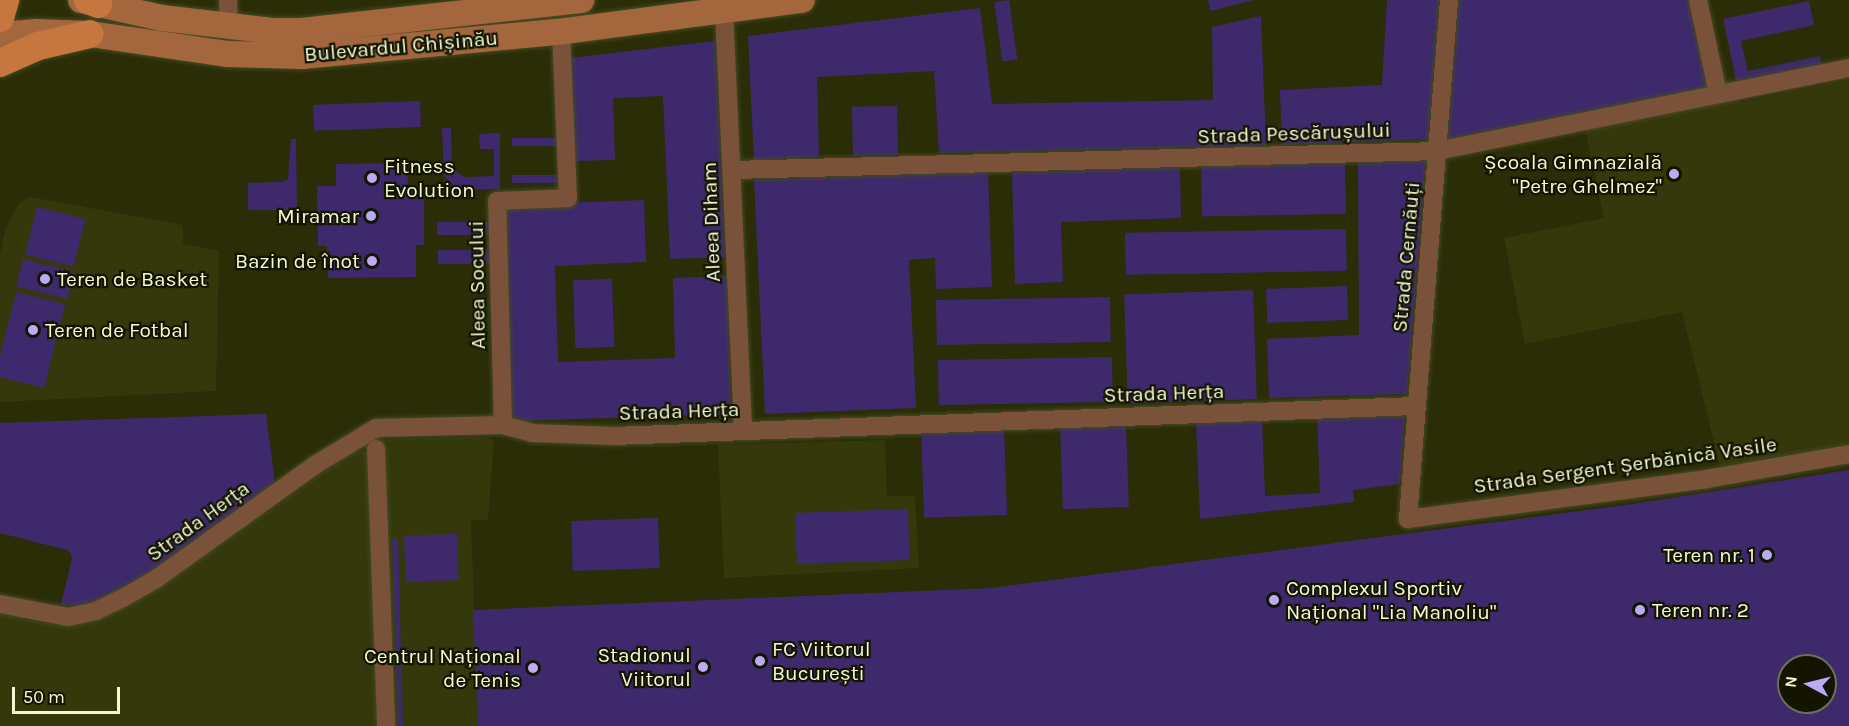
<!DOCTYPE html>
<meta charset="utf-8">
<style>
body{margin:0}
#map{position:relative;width:1849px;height:726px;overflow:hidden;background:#2a2d06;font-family:Karla,sans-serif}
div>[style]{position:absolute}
.built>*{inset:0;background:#35380b}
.green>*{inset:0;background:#3e296d;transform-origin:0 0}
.roads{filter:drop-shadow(0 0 2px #464a23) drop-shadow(0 0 2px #464a23)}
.street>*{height:18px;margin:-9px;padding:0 9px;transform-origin:9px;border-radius:9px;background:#795239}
.secondary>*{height:26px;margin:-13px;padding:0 13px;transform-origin:13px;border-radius:13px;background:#a4673d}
.primary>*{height:28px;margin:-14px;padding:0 14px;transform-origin:14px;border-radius:14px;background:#c6773f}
.dots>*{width:16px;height:16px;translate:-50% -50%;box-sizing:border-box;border:3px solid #131500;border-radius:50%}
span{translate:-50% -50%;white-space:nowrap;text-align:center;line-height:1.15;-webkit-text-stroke:4.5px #131500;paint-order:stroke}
.street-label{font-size:21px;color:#f4f9d4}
.poi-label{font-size:21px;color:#f4f9d4}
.right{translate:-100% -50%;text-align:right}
.left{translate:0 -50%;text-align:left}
.north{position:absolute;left:1777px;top:654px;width:60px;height:60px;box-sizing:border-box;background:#131500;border:2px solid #6d7055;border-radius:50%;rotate:277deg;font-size:16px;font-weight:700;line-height:24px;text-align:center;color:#f4f9d4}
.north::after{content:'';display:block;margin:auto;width:21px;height:27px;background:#bbaaf6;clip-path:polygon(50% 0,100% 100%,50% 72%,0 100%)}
.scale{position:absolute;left:12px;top:687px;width:108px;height:27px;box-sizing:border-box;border:3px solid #f4f9d4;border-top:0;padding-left:8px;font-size:18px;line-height:21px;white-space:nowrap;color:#f4f9d4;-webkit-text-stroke:4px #131500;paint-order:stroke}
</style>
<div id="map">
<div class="built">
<div style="clip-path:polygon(1849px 80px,1849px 445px,1720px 466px,1682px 312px,1525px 344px,1504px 238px,1604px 218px,1585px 129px,1738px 98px,1739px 103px)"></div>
<div style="clip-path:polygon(30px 197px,183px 225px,183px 244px,219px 251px,216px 391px,0 402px,0 253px,6px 228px,19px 203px)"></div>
<div style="clip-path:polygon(471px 437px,494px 439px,488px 520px,471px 520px,478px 726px,391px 726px,381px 440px)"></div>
<div style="clip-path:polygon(885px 440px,887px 496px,915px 496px,919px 568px,724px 578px,718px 445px)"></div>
<div style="clip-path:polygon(354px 451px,372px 451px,382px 726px,0 726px,0 613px,46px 623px,88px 621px,113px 614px,216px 548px)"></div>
</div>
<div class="green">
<div style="left:1009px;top:0;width:60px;height:15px;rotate:82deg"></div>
<div style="clip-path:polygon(1208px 0,1254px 0,1210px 11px)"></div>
<div style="clip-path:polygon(1387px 0,1439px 0,1428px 139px,1282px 145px,1280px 90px,1382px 85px)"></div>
<div style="clip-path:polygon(1459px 0,1691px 0,1710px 89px,1447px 142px)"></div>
<div style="clip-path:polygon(1809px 1px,1814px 25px,1741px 41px,1748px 71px,1820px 56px,1822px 65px,1737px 84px,1723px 19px)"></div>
<div style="clip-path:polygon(980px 8px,992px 104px,1213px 100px,1212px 27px,1261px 16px,1266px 146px,939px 153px,934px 71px,817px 77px,819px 157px,754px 160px,748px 36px)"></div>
<div style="clip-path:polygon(715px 41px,725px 257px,670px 259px,663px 96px,613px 98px,615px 160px,573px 161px,570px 58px)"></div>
<div style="left:420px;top:101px;width:26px;height:107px;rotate:88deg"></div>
<div style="left:897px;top:106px;width:49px;height:45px;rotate:89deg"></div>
<div style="clip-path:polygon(442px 128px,451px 128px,452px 163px,456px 172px,465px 177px,494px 176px,494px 149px,480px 149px,479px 134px,500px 133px,500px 189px,463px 190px,455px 187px,444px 176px)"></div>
<div style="left:560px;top:138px;width:8px;height:48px;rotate:90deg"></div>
<div style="clip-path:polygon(291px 139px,296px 139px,297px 210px,248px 210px,248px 183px,282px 182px,288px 179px)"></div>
<div style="clip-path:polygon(1426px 160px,1407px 394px,1269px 398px,1267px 339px,1359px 335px,1358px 163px)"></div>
<div style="clip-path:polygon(407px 163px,408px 187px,424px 187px,424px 245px,416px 245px,416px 277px,328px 278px,327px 246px,318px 246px,317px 186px,336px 186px,336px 164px)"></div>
<div style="left:1345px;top:163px;width:51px;height:144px;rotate:89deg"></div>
<div style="clip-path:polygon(1180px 167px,1181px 218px,1061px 222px,1063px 282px,1015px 284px,1012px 172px)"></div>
<div style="clip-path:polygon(988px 171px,992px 287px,936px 289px,935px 258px,909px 260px,916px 408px,765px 414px,754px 180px)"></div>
<div style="left:561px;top:175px;width:8px;height:49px;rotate:90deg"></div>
<div style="clip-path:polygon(644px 200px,646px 262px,555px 266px,558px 362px,675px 358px,673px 278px,727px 276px,731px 414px,516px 421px,509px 415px,503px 205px)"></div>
<div style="left:37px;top:207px;width:50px;height:49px;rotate:14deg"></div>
<div style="left:437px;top:222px;width:55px;height:13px"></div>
<div style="left:1346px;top:229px;width:42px;height:221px;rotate:89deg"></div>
<div style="left:492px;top:250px;width:14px;height:54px;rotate:90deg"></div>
<div style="left:23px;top:259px;width:53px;height:28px;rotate:14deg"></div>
<div style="left:612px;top:279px;width:68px;height:39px;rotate:88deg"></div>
<div style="left:1347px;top:286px;width:34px;height:81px;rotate:88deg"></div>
<div style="left:1253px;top:290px;width:109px;height:129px;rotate:88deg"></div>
<div style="clip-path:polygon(16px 292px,65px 304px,44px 388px,0 377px,0 356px)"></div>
<div style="left:1110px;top:297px;width:45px;height:174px;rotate:89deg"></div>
<div style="left:1112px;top:357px;width:45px;height:174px;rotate:89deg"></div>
<div style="clip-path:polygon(266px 414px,275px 484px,123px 592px,85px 607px,61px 605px,72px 558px,71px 553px,67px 550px,0 533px,0 423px)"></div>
<div style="clip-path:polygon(1405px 414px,1400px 484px,1353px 490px,1354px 502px,1200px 519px,1196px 421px,1262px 418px,1265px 496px,1320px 493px,1317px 416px)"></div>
<div style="left:1126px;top:424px;width:83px;height:66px;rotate:88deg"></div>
<div style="left:1004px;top:428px;width:87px;height:83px;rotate:88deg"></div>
<div style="clip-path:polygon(evenodd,1849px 470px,1849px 726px,478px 726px,473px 610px,992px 588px,1633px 504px,1849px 470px,1789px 666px,1825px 666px,1825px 702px,1789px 702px,1789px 666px)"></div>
<div style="left:908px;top:509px;width:51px;height:113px;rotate:88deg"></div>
<div style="left:658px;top:518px;width:50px;height:87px;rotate:88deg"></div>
<div style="left:457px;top:534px;width:46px;height:53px;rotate:88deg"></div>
<div style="clip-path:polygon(392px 539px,398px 539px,403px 726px,398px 726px)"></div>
</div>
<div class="roads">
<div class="street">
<div style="left:228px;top:0;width:28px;rotate:88deg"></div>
<div style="left:1449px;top:0;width:521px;rotate:94.52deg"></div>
<div style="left:1408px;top:519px;width:301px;rotate:-7.6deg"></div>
<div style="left:1706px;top:479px;width:145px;rotate:-9.9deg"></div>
<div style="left:1698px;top:0;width:96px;rotate:78deg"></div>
<div style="left:724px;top:10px;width:421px;rotate:87.4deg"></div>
<div style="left:732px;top:170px;width:705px;rotate:-1.54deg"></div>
<div style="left:1437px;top:151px;width:420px;rotate:-11.4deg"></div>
<div style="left:503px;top:425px;width:224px;rotate:-91.5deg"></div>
<div style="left:497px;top:201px;width:71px;rotate:-2.4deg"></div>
<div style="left:568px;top:198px;width:167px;rotate:-92.4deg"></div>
<div style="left:376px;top:449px;width:277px;rotate:87.9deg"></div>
<div style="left:0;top:604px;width:69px;rotate:10.8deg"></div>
<div style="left:68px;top:617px;width:29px;rotate:-12deg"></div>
<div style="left:96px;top:611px;width:30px;rotate:-26deg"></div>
<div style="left:123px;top:598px;width:38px;rotate:-30deg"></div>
<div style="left:156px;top:579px;width:196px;rotate:-35.6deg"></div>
<div style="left:315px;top:465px;width:71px;rotate:-31.2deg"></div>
<div style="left:376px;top:428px;width:127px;rotate:-1.4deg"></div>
<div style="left:503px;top:425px;width:30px;rotate:15deg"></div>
<div style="left:532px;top:433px;width:81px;rotate:2.1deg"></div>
<div style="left:613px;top:436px;width:805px;rotate:-2.14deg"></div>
</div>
<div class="secondary">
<div style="left:81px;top:0;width:83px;rotate:12.5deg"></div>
<div style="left:162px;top:18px;width:111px;rotate:6.7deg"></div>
<div style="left:272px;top:31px;width:29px"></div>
<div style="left:301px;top:31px;width:282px;rotate:-6.3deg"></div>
<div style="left:0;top:35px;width:36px;rotate:-5deg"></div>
<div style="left:36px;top:32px;width:54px;rotate:2.1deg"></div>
<div style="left:90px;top:34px;width:138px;rotate:8.3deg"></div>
<div style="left:227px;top:54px;width:75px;rotate:1.5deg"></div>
<div style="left:302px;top:56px;width:257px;rotate:-5.4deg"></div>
<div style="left:558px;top:32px;width:246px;rotate:-7.5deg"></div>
</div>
<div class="primary">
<div style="left:88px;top:0;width:11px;rotate:22deg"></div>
<div style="left:0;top:18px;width:19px;rotate:-74deg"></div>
<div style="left:0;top:63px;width:42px;rotate:-24.1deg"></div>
<div style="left:38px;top:46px;width:53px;rotate:-13deg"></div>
</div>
</div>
<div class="dots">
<div style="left:1674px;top:174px;background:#bbaaf6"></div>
<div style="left:372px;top:178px;background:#bbaaf6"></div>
<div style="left:371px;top:216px;background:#bbaaf6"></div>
<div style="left:372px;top:261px;background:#bbaaf6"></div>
<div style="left:45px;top:279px;background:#bbaaf6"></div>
<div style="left:33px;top:330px;background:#bbaaf6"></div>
<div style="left:1767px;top:555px;background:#bbaaf6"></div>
<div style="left:1274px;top:600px;background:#bbaaf6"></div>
<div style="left:1640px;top:610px;background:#bbaaf6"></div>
<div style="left:760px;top:661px;background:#bbaaf6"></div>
<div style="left:703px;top:667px;background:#bbaaf6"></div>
<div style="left:533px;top:668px;background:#bbaaf6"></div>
</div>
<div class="street-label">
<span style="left:401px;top:46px;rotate:-5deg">Bulevardul Chișinău</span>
<span style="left:1294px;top:133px;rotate:-2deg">Strada Pescărușului</span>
<span style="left:711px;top:222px;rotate:-92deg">Aleea Diham</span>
<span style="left:1406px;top:257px;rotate:-85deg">Strada Cernăuți</span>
<span style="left:477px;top:285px;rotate:-91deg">Aleea Socului</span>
<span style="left:1164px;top:393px;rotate:-2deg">Strada Herța</span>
<span style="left:679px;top:411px;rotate:-2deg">Strada Herța</span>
<span style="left:1625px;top:465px;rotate:-8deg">Strada Sergent Șerbănică Vasile</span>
<span style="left:198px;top:521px;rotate:-36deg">Strada Herța</span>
</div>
<div class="poi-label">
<span class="right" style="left:1662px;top:174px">Școala Gimnazială<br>"Petre Ghelmez"</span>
<span class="left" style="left:384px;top:178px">Fitness<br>Evolution</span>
<span class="right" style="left:359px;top:216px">Miramar</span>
<span class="right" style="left:360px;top:261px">Bazin de înot</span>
<span class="left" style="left:57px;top:279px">Teren de Basket</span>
<span class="left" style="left:45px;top:330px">Teren de Fotbal</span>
<span class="right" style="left:1755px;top:555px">Teren nr. 1</span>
<span class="left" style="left:1286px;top:600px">Complexul Sportiv<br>Național "Lia Manoliu"</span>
<span class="left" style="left:1652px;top:610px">Teren nr. 2</span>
<span class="left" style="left:772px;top:661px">FC Viitorul<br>București</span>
<span class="right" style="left:691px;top:667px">Stadionul<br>Viitorul</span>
<span class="right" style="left:521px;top:668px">Centrul Național<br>de Tenis</span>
</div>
<div class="north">N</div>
<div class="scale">50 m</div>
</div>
